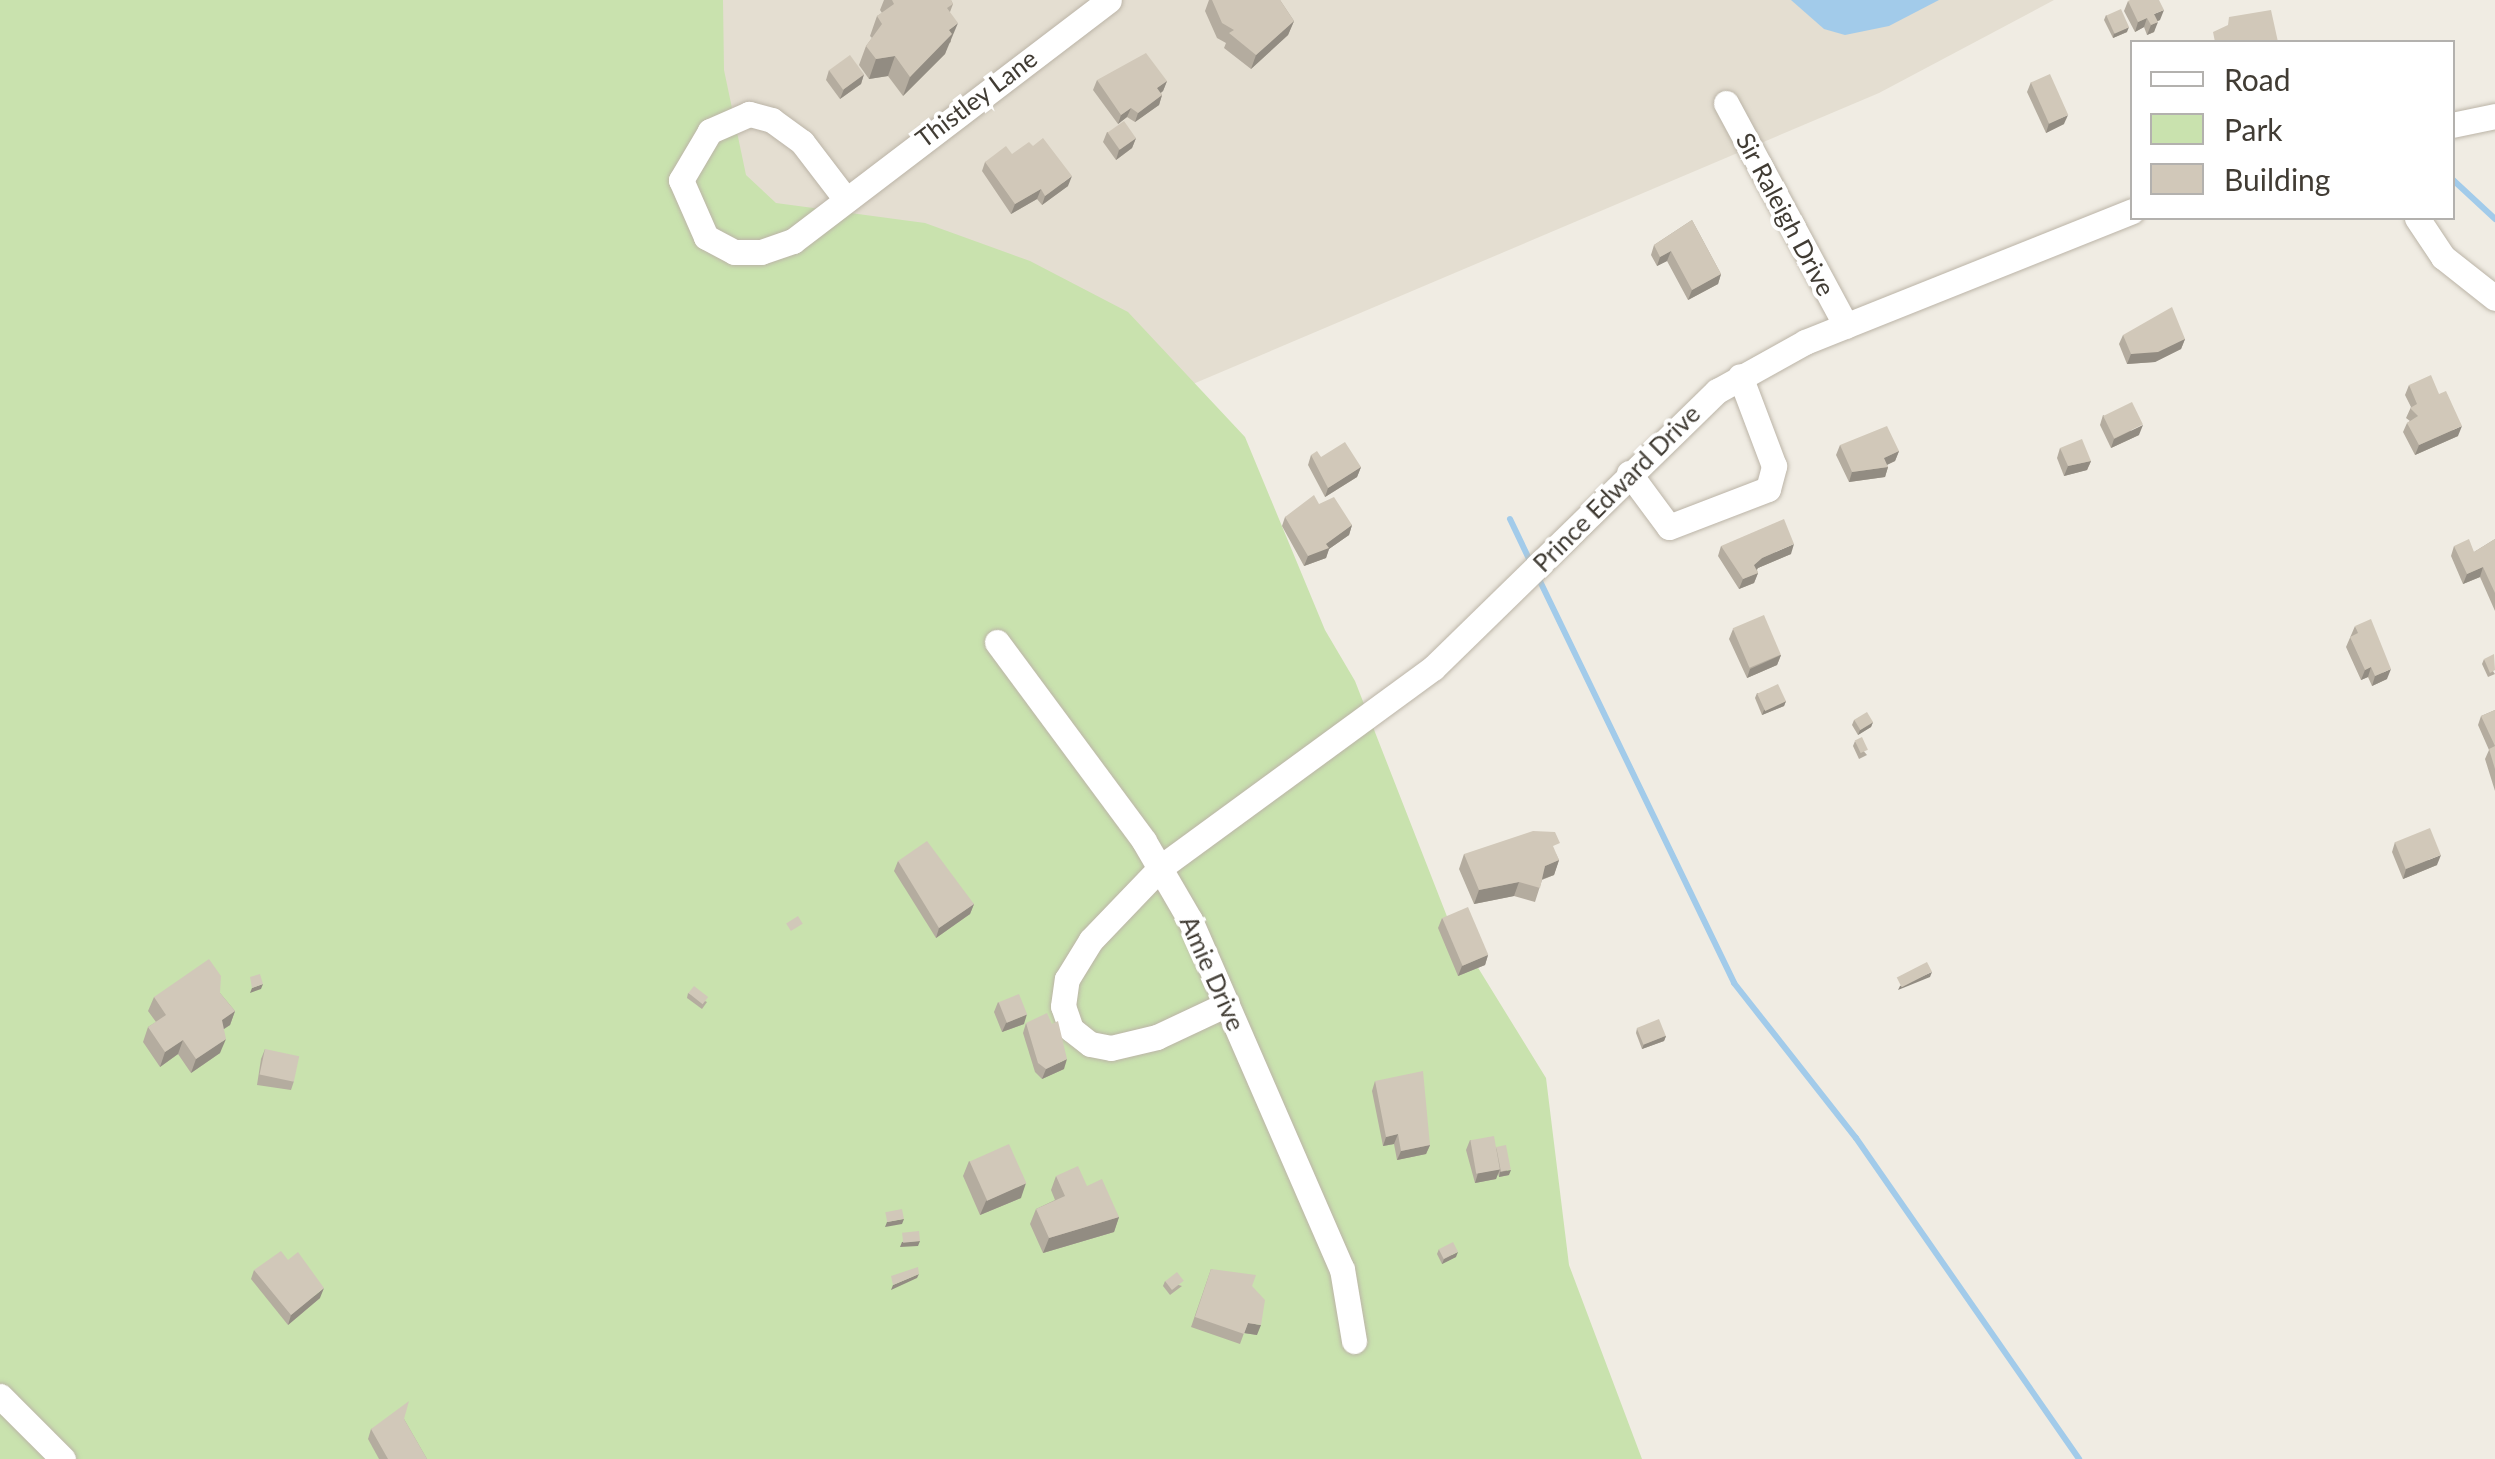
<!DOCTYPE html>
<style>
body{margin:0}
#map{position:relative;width:2495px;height:1459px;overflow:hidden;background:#f0ece3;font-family:Lato,sans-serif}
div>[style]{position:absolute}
.residential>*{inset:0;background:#e4ded1}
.green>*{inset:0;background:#c9e2ae}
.water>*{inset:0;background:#a2cbea}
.stream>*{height:6px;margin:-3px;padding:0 3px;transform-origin:3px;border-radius:3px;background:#a2cbea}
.roads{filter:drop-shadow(0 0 2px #bbb4a7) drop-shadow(0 0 2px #bbb4a7)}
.minor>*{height:25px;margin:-12.5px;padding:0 12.5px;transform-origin:12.5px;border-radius:12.5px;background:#fff}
.wall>*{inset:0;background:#b4ac9f}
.shaded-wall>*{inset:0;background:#928c82}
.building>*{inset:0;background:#d1c8b9;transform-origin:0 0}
span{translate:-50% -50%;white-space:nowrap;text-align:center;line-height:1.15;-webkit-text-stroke:8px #fff;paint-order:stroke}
.street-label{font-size:25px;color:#413c34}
.legend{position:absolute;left:2130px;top:40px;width:325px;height:180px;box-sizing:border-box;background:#fff;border:2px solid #b3b1ae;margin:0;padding:12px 18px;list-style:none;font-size:30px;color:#413c34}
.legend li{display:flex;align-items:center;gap:20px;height:50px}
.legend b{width:50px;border:2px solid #b3b1ae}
</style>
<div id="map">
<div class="residential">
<div style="clip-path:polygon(472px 0,2054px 0,1879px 93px,719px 585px)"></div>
</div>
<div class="green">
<div style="clip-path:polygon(0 0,723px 0,724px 70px,746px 175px,776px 203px,925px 223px,1030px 261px,1128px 312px,1245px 437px,1325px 630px,1355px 681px,1448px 919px,1546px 1078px,1569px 1265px,1642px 1459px,0 1459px)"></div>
</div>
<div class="water">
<div style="clip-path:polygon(1791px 0,1939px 0,1889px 26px,1845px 35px,1824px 29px)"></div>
</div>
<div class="stream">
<div style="left:2452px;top:179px;width:59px;rotate:42.9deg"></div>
<div style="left:1510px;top:519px;width:49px;rotate:64.5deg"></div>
<div style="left:1537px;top:575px;width:453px;rotate:64.2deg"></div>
<div style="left:1734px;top:983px;width:197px;rotate:51.8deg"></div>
<div style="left:1856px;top:1138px;width:391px;rotate:55.2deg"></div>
</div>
<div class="roads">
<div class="minor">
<div style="left:1726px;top:103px;width:253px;rotate:61.7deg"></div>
<div style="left:2452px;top:125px;width:44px;rotate:-11.8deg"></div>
<div style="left:844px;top:197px;width:69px;rotate:-127.4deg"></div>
<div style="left:802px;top:142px;width:37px;rotate:-144deg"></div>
<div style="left:772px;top:120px;width:24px;rotate:-165deg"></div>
<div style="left:749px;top:114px;width:43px;rotate:156.4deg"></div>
<div style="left:710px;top:131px;width:57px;rotate:120.6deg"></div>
<div style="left:681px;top:180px;width:62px;rotate:66.3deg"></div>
<div style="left:706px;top:237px;width:32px;rotate:28deg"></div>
<div style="left:734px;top:252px;width:27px"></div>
<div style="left:761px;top:252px;width:34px;rotate:-19deg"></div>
<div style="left:793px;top:241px;width:397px;rotate:-37.3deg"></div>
<div style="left:2417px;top:218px;width:47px;rotate:56.3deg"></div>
<div style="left:2443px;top:257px;width:66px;rotate:38.3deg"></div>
<div style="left:1629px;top:473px;width:67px;rotate:53.5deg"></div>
<div style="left:1669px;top:527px;width:106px;rotate:-21deg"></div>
<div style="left:1768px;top:489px;width:24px;rotate:-75deg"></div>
<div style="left:1774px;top:466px;width:96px;rotate:-110.7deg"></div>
<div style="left:997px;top:642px;width:247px;rotate:53.5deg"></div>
<div style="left:1144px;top:841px;width:91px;rotate:59.8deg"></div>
<div style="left:1190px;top:920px;width:381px;rotate:66.5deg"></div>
<div style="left:1342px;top:1269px;width:73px;rotate:80.5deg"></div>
<div style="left:1227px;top:1004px;width:77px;rotate:154.8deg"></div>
<div style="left:1157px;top:1037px;width:47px;rotate:166.6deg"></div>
<div style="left:1111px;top:1048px;width:21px;rotate:-169deg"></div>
<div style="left:1090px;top:1044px;width:24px;rotate:-142deg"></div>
<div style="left:1071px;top:1029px;width:24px;rotate:-109deg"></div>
<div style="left:1063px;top:1006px;width:27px;rotate:-82deg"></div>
<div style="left:1067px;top:979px;width:46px;rotate:-58.4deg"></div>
<div style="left:1091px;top:940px;width:101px;rotate:-46.2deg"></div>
<div style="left:1161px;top:867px;width:337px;rotate:-36.2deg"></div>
<div style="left:1433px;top:668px;width:397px;rotate:-44.3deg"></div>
<div style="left:1717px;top:391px;width:101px;rotate:-29.1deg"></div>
<div style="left:1805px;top:342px;width:352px;rotate:-21.8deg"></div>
<div style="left:0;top:1396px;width:89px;rotate:45deg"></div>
</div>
</div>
<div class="wall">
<div style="clip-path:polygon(884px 0,951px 0,953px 4px,950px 12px,951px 42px,948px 44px,945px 54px,903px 96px,888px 76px,869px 79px,859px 65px,866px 46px,872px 38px,870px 36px,877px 16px,882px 13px,880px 10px)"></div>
<div style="clip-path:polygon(1209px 0,1280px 0,1294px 21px,1288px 35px,1251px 69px,1224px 48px,1226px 43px,1217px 38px,1205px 11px)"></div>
<div style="clip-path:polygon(2128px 1px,2160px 20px,2157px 21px,2154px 32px,2147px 35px,2144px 27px,2135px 32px,2124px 11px)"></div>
<div style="clip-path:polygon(2106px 15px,2127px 32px,2113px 38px,2104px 20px)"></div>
<div style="clip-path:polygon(829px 70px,864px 74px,861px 84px,840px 99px,826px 80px)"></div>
<div style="clip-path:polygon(1097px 80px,1167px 81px,1163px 91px,1161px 93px,1162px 95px,1159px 105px,1135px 122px,1127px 117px,1118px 124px,1093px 90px)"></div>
<div style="clip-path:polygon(2031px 82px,2064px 124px,2046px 133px,2027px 92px)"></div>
<div style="clip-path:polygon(1107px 132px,1136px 138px,1132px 148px,1116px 160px,1103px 142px)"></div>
<div style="clip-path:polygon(1012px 154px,1068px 186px,1042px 205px,1037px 199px,1011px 214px,982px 171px,985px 162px)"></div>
<div style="clip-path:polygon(1692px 220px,1721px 274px,1718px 284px,1688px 300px,1667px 261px,1657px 266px,1651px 255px,1654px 245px)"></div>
<div style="clip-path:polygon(2123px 335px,2185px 339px,2181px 349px,2155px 362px,2127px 364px,2119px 344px)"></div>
<div style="clip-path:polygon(2409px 385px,2458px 436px,2415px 455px,2403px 432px,2407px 423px,2410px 421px,2406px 418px,2411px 407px,2405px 395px)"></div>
<div style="clip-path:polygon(2103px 415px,2139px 435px,2111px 448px,2100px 425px)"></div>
<div style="clip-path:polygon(1840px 445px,1899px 451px,1895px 461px,1887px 465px,1888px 467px,1885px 477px,1849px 482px,1836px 455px)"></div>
<div style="clip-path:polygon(2060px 448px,2091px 461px,2087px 470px,2064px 476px,2057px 458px)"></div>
<div style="clip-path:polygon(1311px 455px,1321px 457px,1361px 467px,1357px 477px,1325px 497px,1308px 465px)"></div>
<div style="clip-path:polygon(1319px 504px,1352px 525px,1349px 535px,1329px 549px,1326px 558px,1304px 566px,1282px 526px,1285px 517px)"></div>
<div style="clip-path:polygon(2495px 539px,2495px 611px,2480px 577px,2463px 584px,2451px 556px,2454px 546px,2474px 552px)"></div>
<div style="clip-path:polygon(1721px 546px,1791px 554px,1758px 568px,1757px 570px,1758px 573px,1754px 583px,1739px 589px,1718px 556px)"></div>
<div style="clip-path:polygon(2355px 626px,2387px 679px,2372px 686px,2368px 677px,2361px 680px,2346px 647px)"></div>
<div style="clip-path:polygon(1733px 629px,1781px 655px,1777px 665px,1747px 678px,1729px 639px)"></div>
<div style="clip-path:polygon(2484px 659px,2495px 674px,2488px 677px,2482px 664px)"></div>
<div style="clip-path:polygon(1757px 693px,1786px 701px,1784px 706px,1762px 715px,1755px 698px)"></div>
<div style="clip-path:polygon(2495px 710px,2495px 791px,2485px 759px,2489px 750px,2478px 725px,2481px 716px)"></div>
<div style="clip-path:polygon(1854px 720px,1873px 722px,1871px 727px,1858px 735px,1852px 725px)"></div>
<div style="clip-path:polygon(1855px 741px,1867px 755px,1859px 759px,1853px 746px)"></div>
<div style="clip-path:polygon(2395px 842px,2437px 865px,2403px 879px,2392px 852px)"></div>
<div style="clip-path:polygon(1464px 854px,1556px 854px,1559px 860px,1554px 875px,1542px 880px,1535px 902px,1514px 896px,1474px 904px,1459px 869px)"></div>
<div style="clip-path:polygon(898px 861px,974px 904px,970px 914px,936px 938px,894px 871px)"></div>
<div style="clip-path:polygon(1442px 918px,1488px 955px,1485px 965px,1458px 976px,1438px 928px)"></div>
<div style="clip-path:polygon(220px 993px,235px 1011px,230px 1025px,224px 1029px,220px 1053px,191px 1073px,178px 1054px,160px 1067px,143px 1042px,148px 1027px,156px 1022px,148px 1011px,154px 997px)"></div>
<div style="clip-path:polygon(688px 993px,707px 1002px,702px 1009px,687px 998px)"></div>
<div style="clip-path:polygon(998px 1002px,1024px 1024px,1002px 1032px,994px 1012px)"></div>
<div style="clip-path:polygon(1026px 1023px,1064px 1069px,1042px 1079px,1035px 1072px,1023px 1033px)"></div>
<div style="clip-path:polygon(1637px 1028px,1666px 1036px,1664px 1041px,1642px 1049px,1636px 1033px)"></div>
<div style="clip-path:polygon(265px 1049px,294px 1081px,291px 1090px,257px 1085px,261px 1059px)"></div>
<div style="clip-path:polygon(1375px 1081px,1430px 1145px,1426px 1154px,1397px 1160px,1394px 1144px,1383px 1146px,1372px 1091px)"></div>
<div style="clip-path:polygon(1470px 1140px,1496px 1147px,1509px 1175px,1499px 1177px,1498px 1173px,1496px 1179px,1475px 1183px,1466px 1150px)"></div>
<div style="clip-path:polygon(969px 1161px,1021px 1198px,980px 1215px,963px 1176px)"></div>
<div style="clip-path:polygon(1056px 1176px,1119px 1217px,1114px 1232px,1043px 1253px,1030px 1224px,1036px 1209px,1055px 1200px,1051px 1190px)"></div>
<div style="clip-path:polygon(1439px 1249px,1456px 1257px,1442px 1264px,1437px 1254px)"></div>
<div style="clip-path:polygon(1211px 1269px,1252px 1286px,1257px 1335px,1244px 1333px,1240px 1344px,1191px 1327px)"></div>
<div style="clip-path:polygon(254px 1270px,320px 1298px,288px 1325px,251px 1279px)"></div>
<div style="clip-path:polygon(1165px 1281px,1182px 1286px,1170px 1295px,1163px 1286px)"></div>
<div style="clip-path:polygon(404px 1419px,427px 1459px,379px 1459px,368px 1439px,371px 1429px)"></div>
</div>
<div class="shaded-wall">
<div style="clip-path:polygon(2164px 10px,2160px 20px,2151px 24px,2154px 14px)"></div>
<div style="clip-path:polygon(2147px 18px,2144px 27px,2135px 32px,2138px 22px)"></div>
<div style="clip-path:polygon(1294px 21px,1288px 35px,1251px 69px,1256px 55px)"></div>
<div style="clip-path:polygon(2158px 22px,2154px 32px,2147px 35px,2151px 25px)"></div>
<div style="clip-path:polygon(958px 23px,945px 54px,903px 96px,910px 77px,949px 30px)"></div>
<div style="clip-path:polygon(2129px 27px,2127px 32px,2113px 38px,2114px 33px)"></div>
<div style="clip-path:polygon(895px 56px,888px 76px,869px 79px,876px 59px)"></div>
<div style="clip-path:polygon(864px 74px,861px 84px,840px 99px,844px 89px)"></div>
<div style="clip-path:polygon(1167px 81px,1163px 91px,1153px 98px,1157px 88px)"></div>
<div style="clip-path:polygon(1162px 95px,1159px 105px,1135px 122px,1138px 113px)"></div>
<div style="clip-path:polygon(1131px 108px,1127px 117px,1118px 124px,1121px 115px)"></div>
<div style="clip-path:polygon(2068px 115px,2064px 124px,2046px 133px,2049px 123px)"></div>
<div style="clip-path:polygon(1136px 138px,1132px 148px,1116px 160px,1119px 150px)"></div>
<div style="clip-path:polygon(1072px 176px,1068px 186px,1042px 205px,1045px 196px)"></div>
<div style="clip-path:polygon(1041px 189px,1037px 199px,1011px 214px,1015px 204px)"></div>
<div style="clip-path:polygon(1671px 251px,1667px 261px,1657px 266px,1660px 257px)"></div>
<div style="clip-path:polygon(1721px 274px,1718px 284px,1688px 300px,1692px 290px)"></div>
<div style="clip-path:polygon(2185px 339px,2181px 349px,2155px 362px,2127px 364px,2131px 354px)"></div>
<div style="clip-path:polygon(2143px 425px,2139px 435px,2111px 448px,2114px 439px)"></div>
<div style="clip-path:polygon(2462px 426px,2458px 436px,2415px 455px,2419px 445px)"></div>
<div style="clip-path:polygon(1899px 451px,1895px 461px,1880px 468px,1884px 458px)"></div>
<div style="clip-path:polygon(2091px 461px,2087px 470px,2064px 476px,2068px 466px)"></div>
<div style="clip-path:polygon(1361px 467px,1357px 477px,1325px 497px,1328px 488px)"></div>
<div style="clip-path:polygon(1888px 467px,1885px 477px,1849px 482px,1852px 472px)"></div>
<div style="clip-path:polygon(1352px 525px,1349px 535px,1329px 549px,1326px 558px,1304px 566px,1308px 556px)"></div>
<div style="clip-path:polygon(1794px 544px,1791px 554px,1758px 568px,1751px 575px,1754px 565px,1762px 558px)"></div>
<div style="clip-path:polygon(2483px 567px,2480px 577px,2463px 584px,2467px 574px)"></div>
<div style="clip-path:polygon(1758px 573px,1754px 583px,1739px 589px,1743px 579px)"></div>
<div style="clip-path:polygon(1781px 655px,1777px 665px,1747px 678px,1750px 669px)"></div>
<div style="clip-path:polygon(2371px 667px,2368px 677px,2361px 680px,2365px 670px)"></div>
<div style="clip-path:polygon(2391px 669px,2387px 679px,2372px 686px,2375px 676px)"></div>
<div style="clip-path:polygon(1786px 701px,1784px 706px,1762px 715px,1764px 710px)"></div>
<div style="clip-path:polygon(1873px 722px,1871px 727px,1858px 735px,1860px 730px)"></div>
<div style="clip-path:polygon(2441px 855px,2437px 865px,2403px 879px,2406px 869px)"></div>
<div style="clip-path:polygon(1559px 860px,1554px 875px,1540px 880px,1545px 866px)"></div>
<div style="clip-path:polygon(1519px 882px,1514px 896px,1474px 904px,1479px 890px)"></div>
<div style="clip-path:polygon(974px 904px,970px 914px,936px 938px,939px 928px)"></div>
<div style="clip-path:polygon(1488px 955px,1485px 965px,1458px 976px,1462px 966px)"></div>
<div style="clip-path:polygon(1932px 972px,1930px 977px,1898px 990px,1900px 986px)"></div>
<div style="clip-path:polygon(263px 984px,261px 989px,250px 993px,252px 988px)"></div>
<div style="clip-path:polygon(235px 1011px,230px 1025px,216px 1034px,222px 1020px)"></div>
<div style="clip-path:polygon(1027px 1014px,1024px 1024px,1002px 1032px,1006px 1023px)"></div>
<div style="clip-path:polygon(1666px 1036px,1664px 1041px,1642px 1049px,1644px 1044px)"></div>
<div style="clip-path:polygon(226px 1039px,220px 1053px,191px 1073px,196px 1059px)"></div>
<div style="clip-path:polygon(183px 1040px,178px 1054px,160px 1067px,165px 1052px)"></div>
<div style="clip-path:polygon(1067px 1059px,1064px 1069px,1042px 1079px,1046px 1069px)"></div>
<div style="clip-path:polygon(1398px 1134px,1394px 1144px,1383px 1146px,1386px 1137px)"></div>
<div style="clip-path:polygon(1430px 1145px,1426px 1154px,1397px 1160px,1401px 1151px)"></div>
<div style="clip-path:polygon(1500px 1169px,1496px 1179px,1475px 1183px,1478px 1173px)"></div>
<div style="clip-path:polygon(1511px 1170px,1509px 1175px,1499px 1177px,1500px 1172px)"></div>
<div style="clip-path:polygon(1026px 1183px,1021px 1198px,980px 1215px,986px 1201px)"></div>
<div style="clip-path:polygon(1119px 1217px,1114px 1232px,1043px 1253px,1049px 1238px)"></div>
<div style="clip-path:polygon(904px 1219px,902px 1224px,885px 1227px,887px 1222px)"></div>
<div style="clip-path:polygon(920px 1241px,918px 1246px,900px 1247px,902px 1242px)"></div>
<div style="clip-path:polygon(1458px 1252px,1456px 1257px,1442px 1264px,1444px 1259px)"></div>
<div style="clip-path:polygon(919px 1274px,917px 1278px,891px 1290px,893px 1285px)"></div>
<div style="clip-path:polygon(324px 1288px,320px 1298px,288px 1325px,291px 1315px)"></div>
<div style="clip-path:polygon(1248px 1323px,1261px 1325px,1257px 1335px,1244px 1333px)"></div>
</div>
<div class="building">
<div style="clip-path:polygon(892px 0,951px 0,953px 4px,947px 8px,958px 23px,949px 30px,952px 34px,910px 77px,895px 56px,876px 59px,866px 46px,882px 24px,877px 16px,894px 4px)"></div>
<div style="clip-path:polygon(1212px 0,1280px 0,1294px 21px,1256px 55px,1229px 33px,1234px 30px,1222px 23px)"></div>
<div style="clip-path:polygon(2130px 0,2159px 0,2164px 10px,2154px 14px,2158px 22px,2151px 25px,2147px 18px,2138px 22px,2128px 1px)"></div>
<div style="left:2121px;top:9px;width:20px;height:16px;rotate:66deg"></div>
<div style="clip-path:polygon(2271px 10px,2278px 42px,2215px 42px,2213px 32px,2228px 25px,2229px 17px)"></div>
<div style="clip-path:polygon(1146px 53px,1167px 81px,1157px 88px,1162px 95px,1138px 113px,1131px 108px,1121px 115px,1097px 80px)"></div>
<div style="left:850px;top:55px;width:24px;height:26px;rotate:54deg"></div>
<div style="left:2050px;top:74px;width:45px;height:21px;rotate:66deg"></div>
<div style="left:1124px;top:121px;width:21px;height:20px;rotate:55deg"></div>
<div style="clip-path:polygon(1043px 138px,1072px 176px,1045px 196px,1041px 189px,1015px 204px,985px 162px,1006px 146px,1012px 154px,1029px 142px,1033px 146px)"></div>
<div style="clip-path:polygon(1692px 220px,1721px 274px,1692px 290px,1671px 251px,1660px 257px,1654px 245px)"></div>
<div style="clip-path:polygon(2172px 307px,2185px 339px,2158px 352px,2131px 354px,2123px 335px)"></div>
<div style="clip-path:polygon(2431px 375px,2439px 394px,2446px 391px,2462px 426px,2419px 445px,2407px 423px,2418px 416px,2410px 408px,2417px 404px,2409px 385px)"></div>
<div style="left:2132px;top:402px;width:25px;height:32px;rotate:64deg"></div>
<div style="clip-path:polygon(1887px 426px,1899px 451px,1884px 458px,1888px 467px,1852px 472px,1840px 445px)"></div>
<div style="clip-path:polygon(2082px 439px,2091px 461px,2068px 466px,2060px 448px)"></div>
<div style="clip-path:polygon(1345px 442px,1361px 467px,1328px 488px,1311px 455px,1317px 451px,1321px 457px)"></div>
<div style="clip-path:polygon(1314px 495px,1319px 504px,1334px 497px,1352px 525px,1326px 544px,1329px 548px,1308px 556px,1285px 517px)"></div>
<div style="clip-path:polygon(1784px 519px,1794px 544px,1762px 558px,1754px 565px,1758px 573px,1743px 579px,1721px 546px)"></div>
<div style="clip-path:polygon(2469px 539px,2474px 552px,2495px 539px,2495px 593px,2483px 567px,2467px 574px,2454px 546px)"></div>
<div style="left:1764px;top:615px;width:43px;height:34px;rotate:67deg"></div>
<div style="clip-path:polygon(2371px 619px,2391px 669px,2375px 676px,2371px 667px,2365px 670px,2350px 637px,2358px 633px,2355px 626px)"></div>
<div style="clip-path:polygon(2494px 654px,2495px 670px,2490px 673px,2484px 659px)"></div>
<div style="left:1778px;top:684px;width:19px;height:23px;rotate:65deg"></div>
<div style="clip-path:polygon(2495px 710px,2495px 746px,2481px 716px)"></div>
<div style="left:1867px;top:712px;width:12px;height:15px;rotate:59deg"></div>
<div style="left:1862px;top:737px;width:14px;height:8px;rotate:65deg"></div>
<div style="clip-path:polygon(2495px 746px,2495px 769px,2489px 749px)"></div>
<div style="left:2430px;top:828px;width:29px;height:38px;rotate:68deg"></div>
<div style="clip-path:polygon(1533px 831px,1555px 832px,1560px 843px,1553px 846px,1559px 860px,1545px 866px,1540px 888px,1519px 882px,1479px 890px,1464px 854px)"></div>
<div style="clip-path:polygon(927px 841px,974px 904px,939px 928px,898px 861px)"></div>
<div style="left:1468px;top:907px;width:52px;height:28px;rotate:67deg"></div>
<div style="left:798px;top:916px;width:9px;height:14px;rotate:58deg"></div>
<div style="clip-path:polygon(209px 959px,221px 976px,220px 993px,235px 1011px,222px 1020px,226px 1039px,196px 1059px,183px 1040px,165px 1052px,148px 1027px,166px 1015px,154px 997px)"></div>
<div style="left:1927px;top:962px;width:11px;height:34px;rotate:63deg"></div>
<div style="clip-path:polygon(260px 974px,263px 984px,252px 988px,250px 977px)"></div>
<div style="left:694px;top:986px;width:18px;height:9px;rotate:38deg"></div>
<div style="left:1019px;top:994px;width:22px;height:22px;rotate:68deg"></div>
<div style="clip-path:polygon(1047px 1013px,1052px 1024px,1058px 1021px,1067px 1059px,1046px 1069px,1038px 1063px,1026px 1023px)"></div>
<div style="left:1659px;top:1019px;width:18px;height:24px;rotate:68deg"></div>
<div style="left:265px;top:1049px;width:35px;height:26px;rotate:12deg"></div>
<div style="clip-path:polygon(1423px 1071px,1430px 1145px,1401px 1151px,1398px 1134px,1386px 1137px,1375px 1081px)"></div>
<div style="left:1494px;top:1136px;width:34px;height:24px;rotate:80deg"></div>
<div style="left:1009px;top:1144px;width:43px;height:43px;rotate:66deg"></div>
<div style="left:1506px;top:1145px;width:25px;height:10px;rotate:79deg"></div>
<div style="clip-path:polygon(1078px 1166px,1087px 1186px,1102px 1179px,1119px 1217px,1049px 1238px,1036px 1209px,1065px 1196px,1056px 1176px)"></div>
<div style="left:902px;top:1209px;width:10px;height:17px;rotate:79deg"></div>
<div style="left:919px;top:1231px;width:10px;height:17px;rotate:84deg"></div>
<div style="left:1453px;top:1242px;width:11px;height:16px;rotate:63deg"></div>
<div style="clip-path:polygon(281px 1251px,288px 1260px,298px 1252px,324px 1288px,291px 1315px,254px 1270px)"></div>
<div style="clip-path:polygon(918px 1267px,919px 1274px,893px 1285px,891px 1276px)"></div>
<div style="clip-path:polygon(1211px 1269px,1256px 1275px,1252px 1286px,1265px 1300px,1261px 1325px,1248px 1323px,1244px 1334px,1195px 1317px)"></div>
<div style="left:1177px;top:1272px;width:11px;height:15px;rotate:52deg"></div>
<div style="clip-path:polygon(409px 1401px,404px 1419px,427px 1459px,388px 1459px,371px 1429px)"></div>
</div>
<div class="street-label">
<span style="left:976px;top:98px;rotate:-37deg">Thistley Lane</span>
<span style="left:1786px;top:214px;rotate:62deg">Sir Raleigh Drive</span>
<span style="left:1616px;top:488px;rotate:-45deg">Prince Edward Drive</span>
<span style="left:1213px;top:973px;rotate:66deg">Amie Drive</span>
</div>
<ul class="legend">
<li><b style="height:12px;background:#fff"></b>Road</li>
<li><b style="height:28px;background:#c9e2ae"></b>Park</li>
<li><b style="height:28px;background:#d1c8b9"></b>Building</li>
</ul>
</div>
